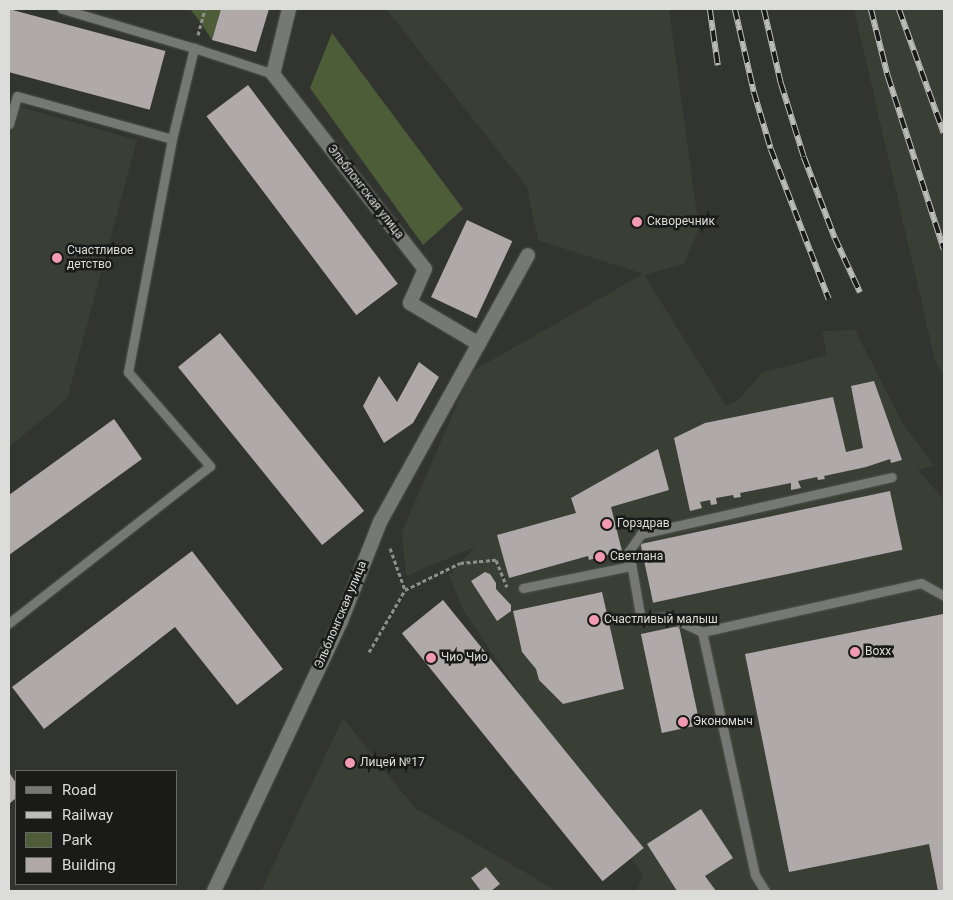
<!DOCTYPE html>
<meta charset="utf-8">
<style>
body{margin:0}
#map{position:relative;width:953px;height:900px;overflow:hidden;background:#32342f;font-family:Roboto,sans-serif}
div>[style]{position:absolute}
.built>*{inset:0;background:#3a3f35}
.green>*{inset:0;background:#4c5d37}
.building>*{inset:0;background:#b0a9aa;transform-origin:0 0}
.path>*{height:3px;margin-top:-1.5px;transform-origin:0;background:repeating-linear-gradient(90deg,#8f908c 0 4px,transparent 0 6.5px)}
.roads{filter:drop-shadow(0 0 1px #50524e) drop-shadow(0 0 1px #50524e)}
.service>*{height:9px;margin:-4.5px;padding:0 4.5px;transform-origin:4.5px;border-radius:4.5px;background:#767873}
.minor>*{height:14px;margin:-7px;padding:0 7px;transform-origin:7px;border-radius:7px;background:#767873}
.rail>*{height:5.5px;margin-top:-2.75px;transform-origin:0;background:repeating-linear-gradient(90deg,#1a1b19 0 11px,#bcbdb9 0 22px);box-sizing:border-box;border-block:1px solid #bcbdb9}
.dots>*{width:14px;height:14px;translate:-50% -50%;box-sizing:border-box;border:2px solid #1a1b19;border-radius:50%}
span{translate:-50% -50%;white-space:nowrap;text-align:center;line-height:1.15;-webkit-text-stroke:5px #1a1b19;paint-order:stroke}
.street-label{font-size:12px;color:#dcddda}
.poi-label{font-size:12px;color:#dcddda}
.left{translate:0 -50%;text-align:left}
.frame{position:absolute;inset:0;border:10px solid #dcddda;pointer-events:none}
.legend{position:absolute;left:15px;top:770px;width:162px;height:115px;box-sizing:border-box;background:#1a1b19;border:1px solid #686966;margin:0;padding:6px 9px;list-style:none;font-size:15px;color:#dcddda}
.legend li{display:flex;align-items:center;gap:10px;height:25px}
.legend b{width:25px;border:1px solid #686966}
</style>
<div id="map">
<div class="built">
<div style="clip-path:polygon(386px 9px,669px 9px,699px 229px,684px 264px,644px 275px,726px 406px,738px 400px,762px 373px,827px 355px,822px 331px,855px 330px,903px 424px,934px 466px,918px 470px,944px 500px,944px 891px,637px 891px,643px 876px,463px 610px,449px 575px,475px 547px,406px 576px,402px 532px,471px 372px,643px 274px,538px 240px,527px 187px)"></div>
<div style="clip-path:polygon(854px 9px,944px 9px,944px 376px,935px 360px)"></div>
<div style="clip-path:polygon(9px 104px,137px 140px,67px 399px,9px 447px)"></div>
<div style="clip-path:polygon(343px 718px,415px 808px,557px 891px,261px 891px)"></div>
</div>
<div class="green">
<div style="clip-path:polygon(190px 9px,221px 9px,212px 40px,198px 19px)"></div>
<div style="clip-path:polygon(332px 33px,463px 209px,423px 245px,310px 88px)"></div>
</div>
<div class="building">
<div style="left:9px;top:9px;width:162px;height:61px;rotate:15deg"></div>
<div style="clip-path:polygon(221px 9px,269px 9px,256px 52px,212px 40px)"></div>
<div style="left:248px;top:85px;width:249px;height:52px;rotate:53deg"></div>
<div style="left:467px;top:220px;width:50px;height:85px;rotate:25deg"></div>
<div style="left:220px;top:333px;width:229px;height:54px;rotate:51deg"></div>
<div style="clip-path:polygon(419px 362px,439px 377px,413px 423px,384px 443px,363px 406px,379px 376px,397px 402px)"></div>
<div style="clip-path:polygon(874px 381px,902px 460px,891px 463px,890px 459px,866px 467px,824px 476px,825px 479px,818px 480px,817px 477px,798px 481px,801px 488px,791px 490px,791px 483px,740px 493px,741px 497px,734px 498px,733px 495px,716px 498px,717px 504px,711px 505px,710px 500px,700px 502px,702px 508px,690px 511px,674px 438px,705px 423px,833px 397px,846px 452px,863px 448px,851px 386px)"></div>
<div style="clip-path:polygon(114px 419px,142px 459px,9px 555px,9px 495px)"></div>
<div style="clip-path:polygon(658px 449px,669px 490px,611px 507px,622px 551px,589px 560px,588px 556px,509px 578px,497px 535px,576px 513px,571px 498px)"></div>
<div style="left:890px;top:491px;width:60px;height:255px;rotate:78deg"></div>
<div style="clip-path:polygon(192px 551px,283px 669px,237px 705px,175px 627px,44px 729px,12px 687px)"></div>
<div style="clip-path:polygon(485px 572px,490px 574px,496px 583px,496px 589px,511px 605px,511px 611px,497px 621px,471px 581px)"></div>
<div style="clip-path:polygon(602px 592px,624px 689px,563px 704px,539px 680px,536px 669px,522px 652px,513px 611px)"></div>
<div style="left:443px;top:600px;width:319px;height:53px;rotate:51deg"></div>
<div style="clip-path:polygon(943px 614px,944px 891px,938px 891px,929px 844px,789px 872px,745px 654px)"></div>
<div style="left:679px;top:626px;width:101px;height:39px;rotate:78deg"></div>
<div style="clip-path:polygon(9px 772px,16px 783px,16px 798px,9px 804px)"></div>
<div style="clip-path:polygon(701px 809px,733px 858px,705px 876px,716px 891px,677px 891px,647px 844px)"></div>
<div style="clip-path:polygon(486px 867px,500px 884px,491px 891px,481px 891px,471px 878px)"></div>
</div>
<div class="path">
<div style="left:198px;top:35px;width:27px;rotate:-75deg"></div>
<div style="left:390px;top:548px;width:45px;rotate:70.3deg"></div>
<div style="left:405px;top:590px;width:61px;rotate:-26.1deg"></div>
<div style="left:460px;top:563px;width:36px;rotate:-5deg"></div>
<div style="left:496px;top:560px;width:29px;rotate:68deg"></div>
<div style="left:369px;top:652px;width:72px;rotate:-59.9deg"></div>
</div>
<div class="roads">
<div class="service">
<div style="left:194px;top:48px;width:83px;rotate:18.2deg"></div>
<div style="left:9px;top:124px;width:29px;rotate:-74deg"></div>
<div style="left:17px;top:96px;width:161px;rotate:15.5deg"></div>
<div style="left:523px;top:588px;width:110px;rotate:-11.5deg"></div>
<div style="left:9px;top:623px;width:255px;rotate:-38deg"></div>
<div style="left:210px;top:466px;width:125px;rotate:-131.1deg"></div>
<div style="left:128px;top:372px;width:237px;rotate:-79.3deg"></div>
<div style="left:172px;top:139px;width:94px;rotate:-76.4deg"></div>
<div style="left:194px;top:48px;width:138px;rotate:-163.5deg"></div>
<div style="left:702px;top:632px;width:224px;rotate:-12.6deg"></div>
<div style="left:921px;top:583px;width:26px;rotate:29deg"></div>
<div style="left:765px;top:891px;width:19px;rotate:-122deg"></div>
<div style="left:755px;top:875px;width:249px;rotate:-102.3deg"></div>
<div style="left:702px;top:632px;width:38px;rotate:-155deg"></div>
<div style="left:668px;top:616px;width:27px;rotate:172deg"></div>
<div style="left:641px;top:620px;width:70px;rotate:-99.9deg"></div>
<div style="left:629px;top:551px;width:21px;rotate:-55deg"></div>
<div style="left:641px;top:534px;width:257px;rotate:-12.8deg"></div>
</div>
<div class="minor">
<div style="left:289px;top:9px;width:67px;rotate:103.8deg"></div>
<div style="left:273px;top:74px;width:247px;rotate:52.1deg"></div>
<div style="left:425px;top:269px;width:37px;rotate:114deg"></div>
<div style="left:410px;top:303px;width:80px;rotate:30.7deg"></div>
<div style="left:214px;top:891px;width:298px;rotate:-64.8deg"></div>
<div style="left:341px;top:621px;width:106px;rotate:-68.5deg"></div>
<div style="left:380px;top:522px;width:305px;rotate:-61deg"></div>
</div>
</div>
<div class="rail">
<div style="left:710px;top:9px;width:57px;rotate:81.9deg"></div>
<div style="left:735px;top:9px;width:85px;rotate:77.1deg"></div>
<div style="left:754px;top:92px;width:59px;rotate:73.4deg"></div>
<div style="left:771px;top:149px;width:161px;rotate:68.9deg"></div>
<div style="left:764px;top:9px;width:76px;rotate:77.1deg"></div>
<div style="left:781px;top:83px;width:77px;rotate:72.7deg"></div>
<div style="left:804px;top:157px;width:87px;rotate:69.1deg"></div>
<div style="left:835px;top:238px;width:60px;rotate:65.2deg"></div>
<div style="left:871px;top:9px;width:69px;rotate:75.8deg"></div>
<div style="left:888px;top:76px;width:182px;rotate:72.1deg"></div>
<div style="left:899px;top:9px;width:132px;rotate:70.1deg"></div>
</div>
<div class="dots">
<div style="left:637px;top:222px;background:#f19ab2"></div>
<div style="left:57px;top:258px;background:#f19ab2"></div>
<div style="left:607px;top:524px;background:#f19ab2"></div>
<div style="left:600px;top:557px;background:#f19ab2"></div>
<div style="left:594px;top:620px;background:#f19ab2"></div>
<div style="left:855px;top:652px;background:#f19ab2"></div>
<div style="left:431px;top:658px;background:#f19ab2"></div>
<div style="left:683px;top:722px;background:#f19ab2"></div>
<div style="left:350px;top:763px;background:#f19ab2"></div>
</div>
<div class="street-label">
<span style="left:365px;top:192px;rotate:52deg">Эльблонгская улица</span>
<span style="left:341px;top:615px;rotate:-67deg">Эльблонгская улица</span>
</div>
<div class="poi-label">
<span class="left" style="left:647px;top:222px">Скворечник</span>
<span class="left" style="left:67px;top:258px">Счастливое<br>детство</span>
<span class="left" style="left:617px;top:524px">Горздрав</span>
<span class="left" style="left:610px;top:557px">Светлана</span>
<span class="left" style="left:604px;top:620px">Счастливый малыш</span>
<span class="left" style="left:865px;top:652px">Boxx</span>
<span class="left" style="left:441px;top:658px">Чио Чио</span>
<span class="left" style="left:693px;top:722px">Экономыч</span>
<span class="left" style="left:360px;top:763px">Лицей №17</span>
</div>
<div class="frame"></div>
<ul class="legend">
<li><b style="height:6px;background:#767873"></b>Road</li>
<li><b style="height:6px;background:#bcbdb9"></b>Railway</li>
<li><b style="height:14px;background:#4c5d37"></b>Park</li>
<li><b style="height:14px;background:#b0a9aa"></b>Building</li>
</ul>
</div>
